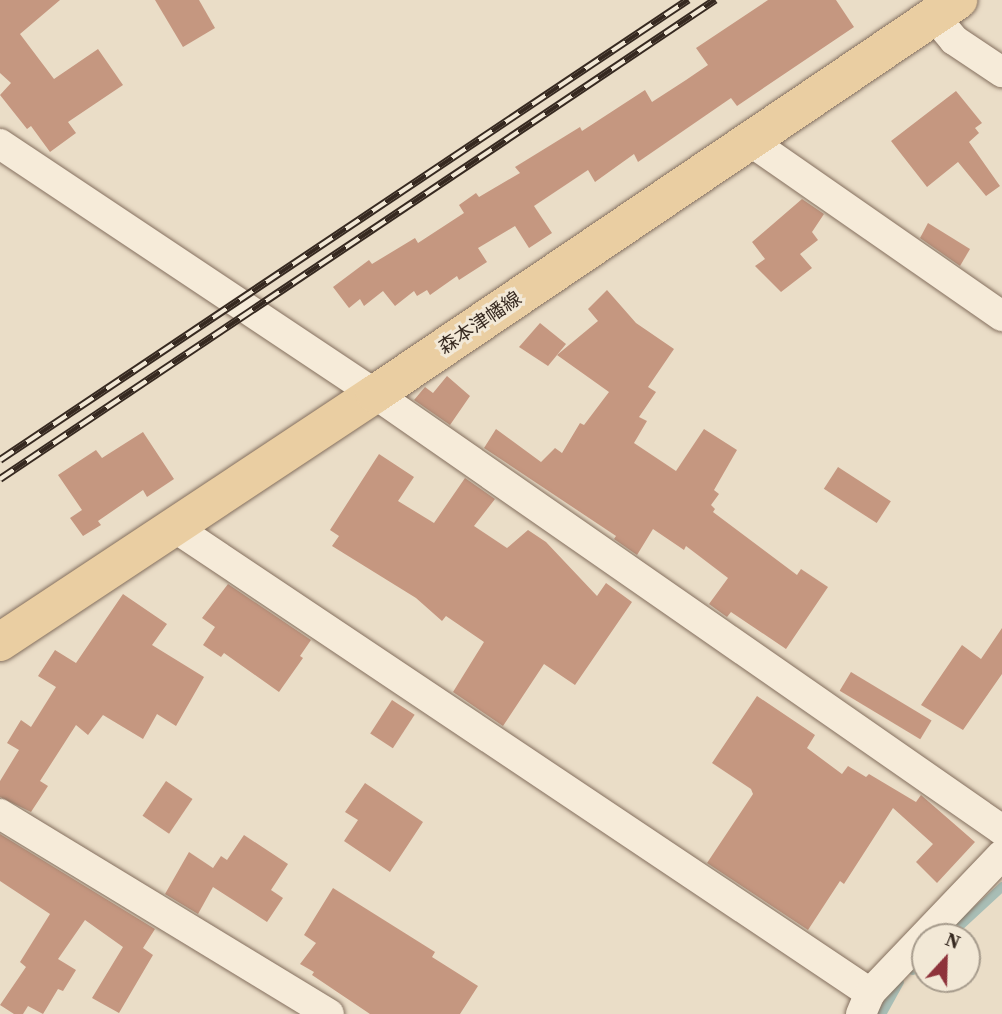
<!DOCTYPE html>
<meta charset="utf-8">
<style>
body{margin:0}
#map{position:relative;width:1002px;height:1014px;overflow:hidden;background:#eaddc7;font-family:"Source Serif 4","Noto Sans JP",serif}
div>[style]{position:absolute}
.stream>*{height:9px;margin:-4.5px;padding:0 4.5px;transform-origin:4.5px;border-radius:4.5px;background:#a8beb6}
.building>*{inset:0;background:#c59780;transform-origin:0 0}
.roads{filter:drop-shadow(0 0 2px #846f5e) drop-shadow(0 0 2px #846f5e)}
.minor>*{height:30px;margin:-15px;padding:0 15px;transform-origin:15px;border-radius:15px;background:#f6ebd9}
.major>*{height:38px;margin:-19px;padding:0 19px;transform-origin:19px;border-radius:19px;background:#eacea2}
.rail>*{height:8px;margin-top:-4px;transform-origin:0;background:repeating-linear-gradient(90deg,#f2e8d6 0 16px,#362920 0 32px);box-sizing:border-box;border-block:2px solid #362920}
span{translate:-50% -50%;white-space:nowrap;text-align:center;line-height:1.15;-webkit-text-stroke:6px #f2e8d6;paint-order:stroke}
.street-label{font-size:19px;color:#362920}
.north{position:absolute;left:911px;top:923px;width:70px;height:70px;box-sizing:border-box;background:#f2e8d6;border:2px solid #a79c8d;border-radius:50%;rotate:22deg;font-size:19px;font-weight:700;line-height:28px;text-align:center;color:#362920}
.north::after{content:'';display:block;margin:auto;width:24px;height:32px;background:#8e333b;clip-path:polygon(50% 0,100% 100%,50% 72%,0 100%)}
</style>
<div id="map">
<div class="stream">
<div style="left:947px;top:937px;width:75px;rotate:-42.8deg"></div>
<div style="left:912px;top:970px;width:18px;rotate:-43deg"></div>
<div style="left:881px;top:1014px;width:37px;rotate:-61deg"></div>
</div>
<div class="building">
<div style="clip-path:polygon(0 0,60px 0,20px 34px,54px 79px,98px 49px,123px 85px,68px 122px,76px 133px,50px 152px,31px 126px,27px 129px,0 95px,11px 83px,0 73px)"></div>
<div style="clip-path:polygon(155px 0,199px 0,215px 28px,183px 47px)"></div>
<div style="clip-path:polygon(768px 0,836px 0,854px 27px,737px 106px,731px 98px,638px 162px,634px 154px,595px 182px,588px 170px,534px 206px,552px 233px,529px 248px,515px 226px,478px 248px,487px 262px,459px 280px,457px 276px,430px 295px,427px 290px,417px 296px,414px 291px,395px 306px,383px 291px,364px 306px,360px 299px,349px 308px,333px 287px,369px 260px,372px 264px,415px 238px,418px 243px,464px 213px,459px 205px,476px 193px,479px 197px,520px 173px,515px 167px,580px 127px,582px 131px,645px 90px,652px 102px,686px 80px,708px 65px,696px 48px)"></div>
<div style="clip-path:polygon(956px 91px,982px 123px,975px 128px,979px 133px,969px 142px,1000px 186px,986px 196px,958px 162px,927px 187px,891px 141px)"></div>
<div style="clip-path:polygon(802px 199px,824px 214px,812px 232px,818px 240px,800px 254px,812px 268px,781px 292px,755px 266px,765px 259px,752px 242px)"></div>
<div style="clip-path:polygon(928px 223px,970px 249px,960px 266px,920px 238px)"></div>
<div style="clip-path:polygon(607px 290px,636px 323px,674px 349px,648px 387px,656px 392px,639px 417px,647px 421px,634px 443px,676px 471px,704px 429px,737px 450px,714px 490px,719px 494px,711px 505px,715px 509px,713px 512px,797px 575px,801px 569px,828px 587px,786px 649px,731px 612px,727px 617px,709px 604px,728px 578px,686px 546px,684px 550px,653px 529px,637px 555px,614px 539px,616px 536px,484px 448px,496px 429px,541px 462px,555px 448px,562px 453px,580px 423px,584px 425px,609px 392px,557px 355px,598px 321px,588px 309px)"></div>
<div style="clip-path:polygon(540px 323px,566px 344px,548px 366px,519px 347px)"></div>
<div style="clip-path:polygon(447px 376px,470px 396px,450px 425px,414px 400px,425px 387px,433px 393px)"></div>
<div style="clip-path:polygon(143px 432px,174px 479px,147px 497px,143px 490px,98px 521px,101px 525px,83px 536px,70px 518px,82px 510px,58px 475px,96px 450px,102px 458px)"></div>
<div style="clip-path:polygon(379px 454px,414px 477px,398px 501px,434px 523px,465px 478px,495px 499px,474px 526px,507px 548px,528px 530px,546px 542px,597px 596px,606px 583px,632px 602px,575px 685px,544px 664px,503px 726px,453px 692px,484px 642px,446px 616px,442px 621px,416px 598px,332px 546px,339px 536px,330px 530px)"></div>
<div style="left:838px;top:467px;width:63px;height:26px;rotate:33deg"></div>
<div style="clip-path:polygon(228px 584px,311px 640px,300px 656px,303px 658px,279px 692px,224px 653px,221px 657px,203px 645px,215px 627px,202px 618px)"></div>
<div style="clip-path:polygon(123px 594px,167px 624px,152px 645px,204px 677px,176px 726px,157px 714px,143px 739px,103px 715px,88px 735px,76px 725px,40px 781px,48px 786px,31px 812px,0 797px,0 781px,19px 750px,7px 743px,21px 720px,31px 727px,56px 687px,38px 676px,55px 650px,76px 663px)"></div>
<div style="clip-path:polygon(1002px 628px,1002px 674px,963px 730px,921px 705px,962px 645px,981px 659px)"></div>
<div style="left:851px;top:672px;width:94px;height:22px;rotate:31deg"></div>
<div style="clip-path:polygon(757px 696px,815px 735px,807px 748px,842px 774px,848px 766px,866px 777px,869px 774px,916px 802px,921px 795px,975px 842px,937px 883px,916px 862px,933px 844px,893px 808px,844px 884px,840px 881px,808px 930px,707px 863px,753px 794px,751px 789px,712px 763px)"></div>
<div style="left:392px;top:700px;width:27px;height:40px;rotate:33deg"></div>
<div style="left:166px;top:781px;width:32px;height:42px;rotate:34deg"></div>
<div style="clip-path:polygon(365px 783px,423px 822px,390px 872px,344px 841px,358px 820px,345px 812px)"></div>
<div style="clip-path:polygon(0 834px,155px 929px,143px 948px,153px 955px,119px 1013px,92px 998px,123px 947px,85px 920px,58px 959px,76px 970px,63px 991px,58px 989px,43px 1014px,28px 1006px,23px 1014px,14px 1014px,0 1005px,26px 967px,20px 962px,50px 914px,0 881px)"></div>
<div style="clip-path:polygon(244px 835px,288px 864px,271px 890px,283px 898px,267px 922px,213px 887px,198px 914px,165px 894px,189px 852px,213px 868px,221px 856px,227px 860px)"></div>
<div style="clip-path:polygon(333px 888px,435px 952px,432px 957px,478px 986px,460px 1014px,370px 1014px,312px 975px,314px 972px,300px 964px,316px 943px,304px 935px)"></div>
</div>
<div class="roads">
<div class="minor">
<div style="left:934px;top:16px;width:31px;rotate:50deg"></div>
<div style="left:954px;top:40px;width:58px;rotate:33.7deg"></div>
<div style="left:750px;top:141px;width:307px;rotate:34.8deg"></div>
<div style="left:0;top:144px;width:451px;rotate:33.7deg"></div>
<div style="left:375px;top:394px;width:764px;rotate:34.81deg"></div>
<div style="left:174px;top:527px;width:838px;rotate:33.8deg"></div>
<div style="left:0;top:814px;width:385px;rotate:31.3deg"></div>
<div style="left:861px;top:1014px;width:23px;rotate:-67deg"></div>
<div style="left:870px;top:993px;width:191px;rotate:-46.3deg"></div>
</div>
<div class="major">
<div style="left:0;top:642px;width:450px;rotate:-33.5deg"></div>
<div style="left:375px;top:394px;width:704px;rotate:-34.05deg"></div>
</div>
</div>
<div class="rail">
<div style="left:0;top:460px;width:828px;rotate:-33.77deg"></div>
<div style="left:0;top:479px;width:861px;rotate:-33.82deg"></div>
</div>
<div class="street-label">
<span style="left:480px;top:323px;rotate:-34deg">森本津幡線</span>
</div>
<div class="north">N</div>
</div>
